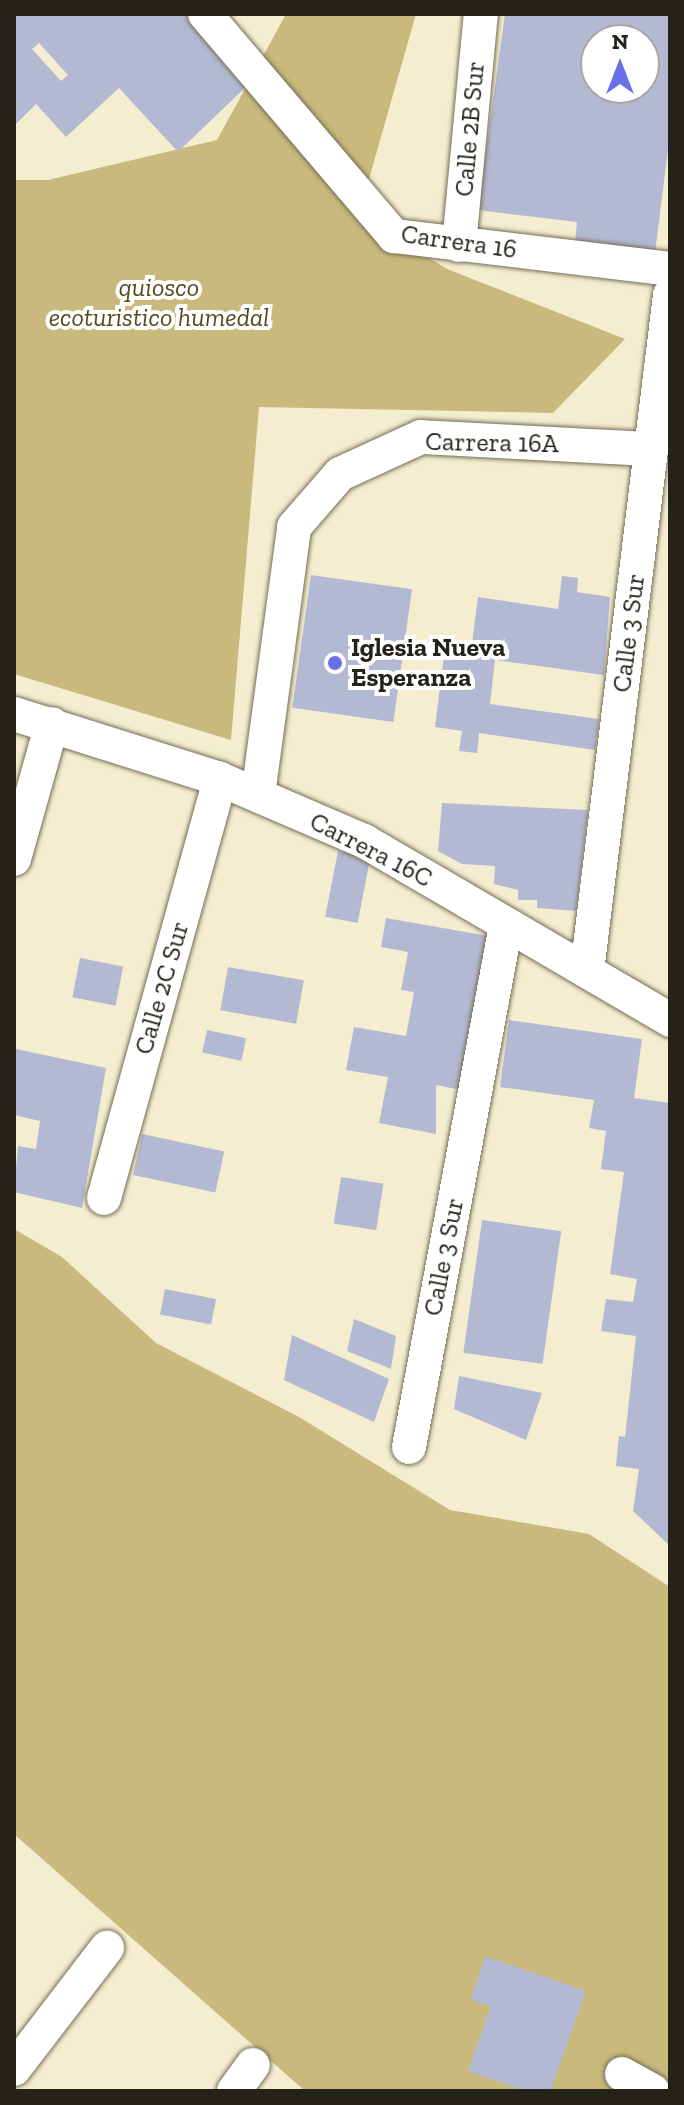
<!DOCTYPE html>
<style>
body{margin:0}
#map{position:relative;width:684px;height:2105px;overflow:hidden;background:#f4edd0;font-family:"Zilla Slab",serif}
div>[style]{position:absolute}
.green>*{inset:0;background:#c9b97c}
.building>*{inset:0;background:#b4b9d3;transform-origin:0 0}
.roads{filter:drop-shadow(0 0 2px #746d54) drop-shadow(0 0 2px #746d54)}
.minor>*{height:34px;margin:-17px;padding:0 17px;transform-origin:17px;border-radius:17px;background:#fff}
.dots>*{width:22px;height:22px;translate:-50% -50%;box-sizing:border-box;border:4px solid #fff;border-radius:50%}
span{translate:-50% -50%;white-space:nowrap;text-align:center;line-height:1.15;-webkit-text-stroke:8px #fff;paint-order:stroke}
.street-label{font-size:26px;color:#252218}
.park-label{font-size:26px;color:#554a20;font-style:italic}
.poi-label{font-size:26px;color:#252218;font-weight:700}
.left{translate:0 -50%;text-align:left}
.frame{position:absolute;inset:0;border:16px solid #252218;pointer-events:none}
.north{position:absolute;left:580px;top:24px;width:80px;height:80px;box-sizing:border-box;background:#fff;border:2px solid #a8a7a3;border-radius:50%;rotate:0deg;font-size:22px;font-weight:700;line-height:32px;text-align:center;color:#252218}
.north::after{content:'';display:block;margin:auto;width:28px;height:36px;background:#686fe8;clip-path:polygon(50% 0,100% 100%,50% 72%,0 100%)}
</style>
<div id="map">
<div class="green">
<div style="clip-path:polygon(286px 14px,416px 14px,359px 214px,447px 269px,625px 339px,553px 413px,259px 407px,231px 740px,14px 674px,14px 180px,48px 180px,217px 140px)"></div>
<div style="clip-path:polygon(14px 1229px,62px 1257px,156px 1343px,299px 1417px,450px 1510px,589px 1534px,670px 1587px,670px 2091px,305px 2091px,14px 1834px)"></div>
</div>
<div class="building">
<div style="clip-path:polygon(evenodd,14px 14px,190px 14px,252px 81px,178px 152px,119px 88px,66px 137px,36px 104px,14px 126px,14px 14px,39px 43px,68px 75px,61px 81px,32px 49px,39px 43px)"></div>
<div style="clip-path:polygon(evenodd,505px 14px,670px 14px,670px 134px,655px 253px,575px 243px,577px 222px,478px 210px,505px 14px,596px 40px,644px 40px,644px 88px,596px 88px,596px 62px,592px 61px,596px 40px)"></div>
<div style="left:311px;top:575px;width:102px;height:134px;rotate:8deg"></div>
<div style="clip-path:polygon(562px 576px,578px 578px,577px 592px,610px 597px,604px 675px,495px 660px,490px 704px,599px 719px,595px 750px,479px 733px,477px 753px,459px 751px,462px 731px,435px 727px,445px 648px,471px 651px,478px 597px,558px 609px)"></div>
<div style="clip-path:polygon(442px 803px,588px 810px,576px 911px,537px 908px,537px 900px,518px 900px,518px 890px,494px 884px,495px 866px,462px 864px,438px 851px)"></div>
<div style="left:338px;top:851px;width:33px;height:67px;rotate:11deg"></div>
<div style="clip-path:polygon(386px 918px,488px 936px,466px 1091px,436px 1085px,436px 1134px,379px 1123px,388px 1077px,346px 1070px,354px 1027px,406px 1036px,414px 992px,401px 990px,408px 952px,381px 947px)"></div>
<div style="left:80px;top:958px;width:44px;height:40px;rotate:11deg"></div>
<div style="left:228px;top:967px;width:77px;height:44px;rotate:10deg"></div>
<div style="clip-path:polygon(509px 1020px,642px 1039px,634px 1098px,670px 1103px,670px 1546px,633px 1511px,639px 1469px,616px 1466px,619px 1436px,625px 1437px,636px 1336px,601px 1331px,606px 1299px,633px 1302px,637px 1279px,610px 1274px,624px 1172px,601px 1169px,606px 1131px,589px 1128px,594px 1100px,500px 1087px)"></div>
<div style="left:207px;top:1030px;width:40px;height:23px;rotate:12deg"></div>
<div style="clip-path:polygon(16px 1049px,106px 1068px,82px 1208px,14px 1192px,18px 1146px,36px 1149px,40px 1121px,14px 1115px)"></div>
<div style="left:142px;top:1134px;width:84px;height:42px;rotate:12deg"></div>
<div style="left:341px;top:1177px;width:43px;height:47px;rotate:9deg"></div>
<div style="left:482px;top:1220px;width:80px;height:134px;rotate:8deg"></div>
<div style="left:165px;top:1289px;width:52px;height:26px;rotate:11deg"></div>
<div style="clip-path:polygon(354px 1319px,396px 1336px,391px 1369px,347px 1351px)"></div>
<div style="clip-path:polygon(292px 1335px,389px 1379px,374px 1422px,284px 1380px)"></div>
<div style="clip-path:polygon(459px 1376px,542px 1393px,526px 1440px,454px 1409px)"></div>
<div style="clip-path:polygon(485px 1956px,586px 1991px,550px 2091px,525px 2091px,468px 2071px,491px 2006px,471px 2000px)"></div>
</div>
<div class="roads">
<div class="minor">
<div style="left:205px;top:14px;width:292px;rotate:49.6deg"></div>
<div style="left:394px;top:236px;width:278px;rotate:6.8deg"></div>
<div style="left:459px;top:245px;width:232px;rotate:-84.6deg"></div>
<div style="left:14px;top:714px;width:216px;rotate:17.5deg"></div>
<div style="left:220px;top:779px;width:157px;rotate:23.3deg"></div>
<div style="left:364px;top:841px;width:355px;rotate:30.3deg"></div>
<div style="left:258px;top:795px;width:270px;rotate:-82.3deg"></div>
<div style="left:294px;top:527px;width:70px;rotate:-49deg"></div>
<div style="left:340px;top:474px;width:89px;rotate:-24.6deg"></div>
<div style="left:421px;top:437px;width:230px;rotate:3deg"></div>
<div style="left:14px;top:859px;width:140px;rotate:-74.3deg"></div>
<div style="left:587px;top:971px;width:681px;rotate:-83deg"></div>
<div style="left:104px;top:1198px;width:435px;rotate:-74.5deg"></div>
<div style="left:409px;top:1447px;width:531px;rotate:-79.47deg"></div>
<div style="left:14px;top:2069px;width:153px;rotate:-52.5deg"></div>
<div style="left:622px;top:2074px;width:35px;rotate:29deg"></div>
<div style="left:234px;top:2091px;width:32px;rotate:-54deg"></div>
</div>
</div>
<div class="dots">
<div style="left:335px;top:663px;background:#686fe8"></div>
</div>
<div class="street-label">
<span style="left:470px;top:129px;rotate:-85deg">Calle 2B Sur</span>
<span style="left:459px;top:242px;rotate:8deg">Carrera 16</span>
<span style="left:492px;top:443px;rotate:1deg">Carrera 16A</span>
<span style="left:629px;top:633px;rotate:-83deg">Calle 3 Sur</span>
<span style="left:371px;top:850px;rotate:27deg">Carrera 16C</span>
<span style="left:162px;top:988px;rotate:-74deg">Calle 2C Sur</span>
<span style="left:444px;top:1257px;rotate:-79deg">Calle 3 Sur</span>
</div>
<div class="park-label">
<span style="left:159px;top:303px">quiosco<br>ecoturistico humedal</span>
</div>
<div class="poi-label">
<span class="left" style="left:351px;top:663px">Iglesia Nueva<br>Esperanza</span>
</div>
<div class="frame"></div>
<div class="north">N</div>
</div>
